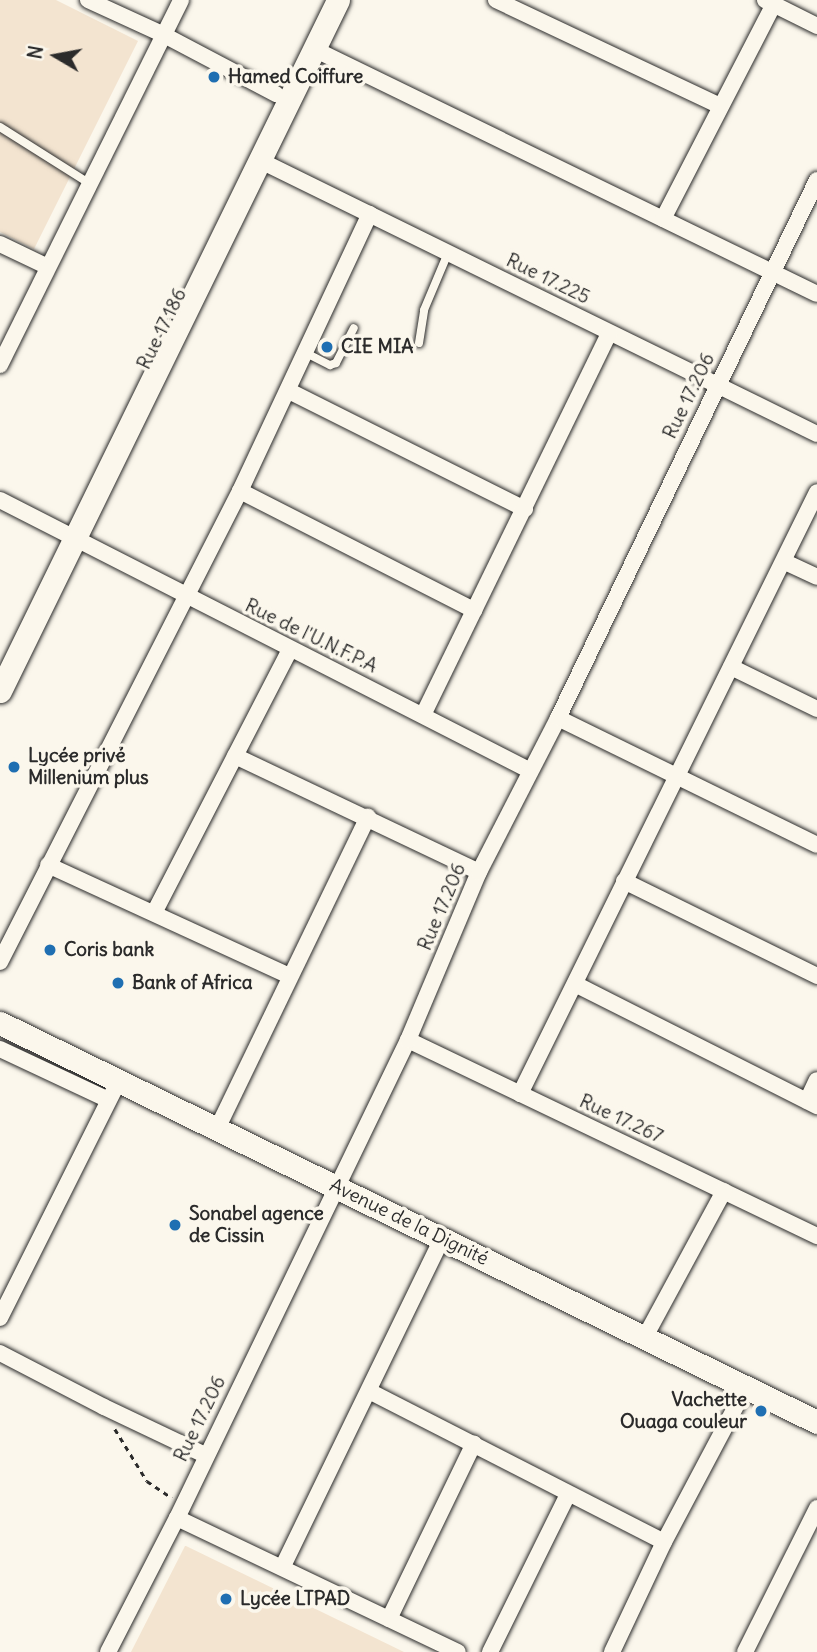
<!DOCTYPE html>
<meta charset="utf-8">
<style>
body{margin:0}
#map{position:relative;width:817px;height:1652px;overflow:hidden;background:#fbf7ec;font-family:Delius,sans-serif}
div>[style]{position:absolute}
.built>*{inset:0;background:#f3e4d0}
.path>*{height:2.5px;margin-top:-1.25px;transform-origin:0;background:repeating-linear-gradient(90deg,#2b2b2b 0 5px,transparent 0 10px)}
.roads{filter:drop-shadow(0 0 2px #2b2b2b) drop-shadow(0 0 2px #2b2b2b)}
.lane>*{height:8px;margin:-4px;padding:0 4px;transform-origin:4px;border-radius:4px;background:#fbf7ec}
.street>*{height:16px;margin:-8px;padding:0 8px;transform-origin:8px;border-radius:8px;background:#fbf7ec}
.secondary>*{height:23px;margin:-11.5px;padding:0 11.5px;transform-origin:11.5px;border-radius:11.5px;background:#fbf7ec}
.dots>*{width:19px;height:19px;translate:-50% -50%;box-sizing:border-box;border:4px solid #fbf7ec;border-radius:50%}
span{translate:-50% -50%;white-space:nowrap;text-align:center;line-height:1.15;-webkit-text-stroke:7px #fbf7ec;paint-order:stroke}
.poi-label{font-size:19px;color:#2b2b2b;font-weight:700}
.left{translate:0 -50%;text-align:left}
.right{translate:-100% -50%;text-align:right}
.street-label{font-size:19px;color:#2b2b2b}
.north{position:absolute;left:21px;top:21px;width:70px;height:70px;-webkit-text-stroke:5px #fbf7ec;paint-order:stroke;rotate:280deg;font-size:19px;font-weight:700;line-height:28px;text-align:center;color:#2b2b2b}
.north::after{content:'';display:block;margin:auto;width:24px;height:32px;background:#2b2b2b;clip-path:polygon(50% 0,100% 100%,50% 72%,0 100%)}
</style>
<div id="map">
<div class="built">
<div style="clip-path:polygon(0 0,56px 0,138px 41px,34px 249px,0 232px)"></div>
<div style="clip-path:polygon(185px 1546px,186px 1546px,404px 1652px,131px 1652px)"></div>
</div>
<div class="path">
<div style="left:115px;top:1429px;width:61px;rotate:58.4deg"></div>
<div style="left:147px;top:1481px;width:30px;rotate:34deg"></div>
</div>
<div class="roads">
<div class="lane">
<div style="left:0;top:127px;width:107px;rotate:32.3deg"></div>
<div style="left:419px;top:343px;width:33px;rotate:-81deg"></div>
<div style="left:424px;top:310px;width:62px;rotate:-67.2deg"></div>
<div style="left:306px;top:353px;width:27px;rotate:27deg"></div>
<div style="left:330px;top:365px;width:6px;rotate:-18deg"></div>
<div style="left:336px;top:363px;width:39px;rotate:-63deg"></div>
</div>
<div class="street">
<div style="left:88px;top:0;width:84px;rotate:24.7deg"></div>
<div style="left:164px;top:35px;width:127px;rotate:27.8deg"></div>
<div style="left:496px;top:0;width:248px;rotate:25.3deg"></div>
<div style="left:765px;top:0;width:58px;rotate:26.6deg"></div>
<div style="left:314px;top:49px;width:559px;rotate:25.97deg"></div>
<div style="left:261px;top:161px;width:619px;rotate:26.15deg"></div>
<div style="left:663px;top:219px;width:242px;rotate:-62.7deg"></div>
<div style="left:0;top:244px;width:53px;rotate:25.6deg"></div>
<div style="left:0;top:365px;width:407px;rotate:-63.6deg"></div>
<div style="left:289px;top:391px;width:264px;rotate:26.6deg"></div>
<div style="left:240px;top:491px;width:263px;rotate:27deg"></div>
<div style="left:0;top:500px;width:594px;rotate:27.04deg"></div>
<div style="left:785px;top:562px;width:35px;rotate:25deg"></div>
<div style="left:731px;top:667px;width:96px;rotate:26deg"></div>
<div style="left:423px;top:715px;width:425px;rotate:-64deg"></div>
<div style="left:558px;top:718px;width:288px;rotate:26.1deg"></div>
<div style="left:235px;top:756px;width:270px;rotate:25.4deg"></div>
<div style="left:48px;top:865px;width:265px;rotate:24.7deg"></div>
<div style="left:624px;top:881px;width:215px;rotate:26.2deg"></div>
<div style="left:154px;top:913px;width:296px;rotate:-62.7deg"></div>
<div style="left:0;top:962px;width:529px;rotate:-63deg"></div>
<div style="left:240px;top:491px;width:306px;rotate:-64.9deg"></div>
<div style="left:575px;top:984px;width:271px;rotate:26.8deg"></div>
<div style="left:408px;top:1040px;width:454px;rotate:25.6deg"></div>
<div style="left:0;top:1049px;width:120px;rotate:25.1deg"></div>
<div style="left:520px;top:1094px;width:671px;rotate:-63.74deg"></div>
<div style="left:807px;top:1101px;width:23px;rotate:-65deg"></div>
<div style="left:217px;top:1129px;width:347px;rotate:-64.2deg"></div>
<div style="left:0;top:1318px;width:264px;rotate:-63.4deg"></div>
<div style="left:645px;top:1337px;width:166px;rotate:-61.6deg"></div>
<div style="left:0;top:1353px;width:117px;rotate:27.4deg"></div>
<div style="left:104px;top:1407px;width:112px;rotate:25.4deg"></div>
<div style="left:369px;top:1391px;width:331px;rotate:27.1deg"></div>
<div style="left:177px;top:1518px;width:311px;rotate:25.5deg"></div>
<div style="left:283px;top:1566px;width:365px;rotate:-64.1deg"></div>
<div style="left:389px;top:1619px;width:195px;rotate:-64.2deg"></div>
<div style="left:108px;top:1652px;width:151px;rotate:-62.8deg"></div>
<div style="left:177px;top:1518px;width:531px;rotate:-64.21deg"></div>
<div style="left:408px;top:1040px;width:182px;rotate:-67.1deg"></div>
<div style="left:479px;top:872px;width:173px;rotate:-62.8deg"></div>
<div style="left:558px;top:718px;width:597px;rotate:-64.29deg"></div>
<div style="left:490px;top:1652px;width:176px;rotate:-63.7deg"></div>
<div style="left:612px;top:1652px;width:122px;rotate:-64.7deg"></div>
<div style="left:664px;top:1542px;width:175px;rotate:-62.1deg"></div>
<div style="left:745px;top:1652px;width:161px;rotate:-63.4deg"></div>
</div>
<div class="secondary">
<div style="left:0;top:691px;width:769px;rotate:-63.93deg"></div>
<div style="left:0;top:1023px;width:909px;rotate:26.03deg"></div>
</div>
</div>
<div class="dots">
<div style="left:214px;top:77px;background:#1f6fb2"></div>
<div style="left:327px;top:347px;background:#1f6fb2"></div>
<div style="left:14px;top:767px;background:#1f6fb2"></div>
<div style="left:50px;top:950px;background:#1f6fb2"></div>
<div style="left:118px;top:983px;background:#1f6fb2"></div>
<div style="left:175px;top:1225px;background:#1f6fb2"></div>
<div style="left:761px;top:1411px;background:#1f6fb2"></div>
<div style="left:226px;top:1599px;background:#1f6fb2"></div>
</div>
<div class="poi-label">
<span class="left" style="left:228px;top:77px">Hamed Coiffure</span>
<span class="left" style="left:341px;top:347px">CIE MIA</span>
<span class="left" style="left:28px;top:767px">Lycée privé<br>Millenium plus</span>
<span class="left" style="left:64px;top:950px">Coris bank</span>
<span class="left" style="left:132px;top:983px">Bank of Africa</span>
<span class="left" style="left:189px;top:1225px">Sonabel agence<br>de Cissin</span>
<span class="right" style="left:747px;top:1411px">Vachette<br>Ouaga couleur</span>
<span class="left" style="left:240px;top:1599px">Lycée LTPAD</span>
</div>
<div class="street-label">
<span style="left:548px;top:279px;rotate:26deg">Rue 17.225</span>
<span style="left:162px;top:329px;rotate:-64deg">Rue 17.186</span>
<span style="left:689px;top:396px;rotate:-64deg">Rue 17.206</span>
<span style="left:311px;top:636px;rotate:26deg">Rue de l'U.N.F.P.A</span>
<span style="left:442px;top:907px;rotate:-67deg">Rue 17.206</span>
<span style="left:621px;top:1119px;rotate:25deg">Rue 17.267</span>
<span style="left:409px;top:1222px;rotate:26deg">Avenue de la Dignité</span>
<span style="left:200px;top:1419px;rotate:-64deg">Rue 17.206</span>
</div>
<div class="north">N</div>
</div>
